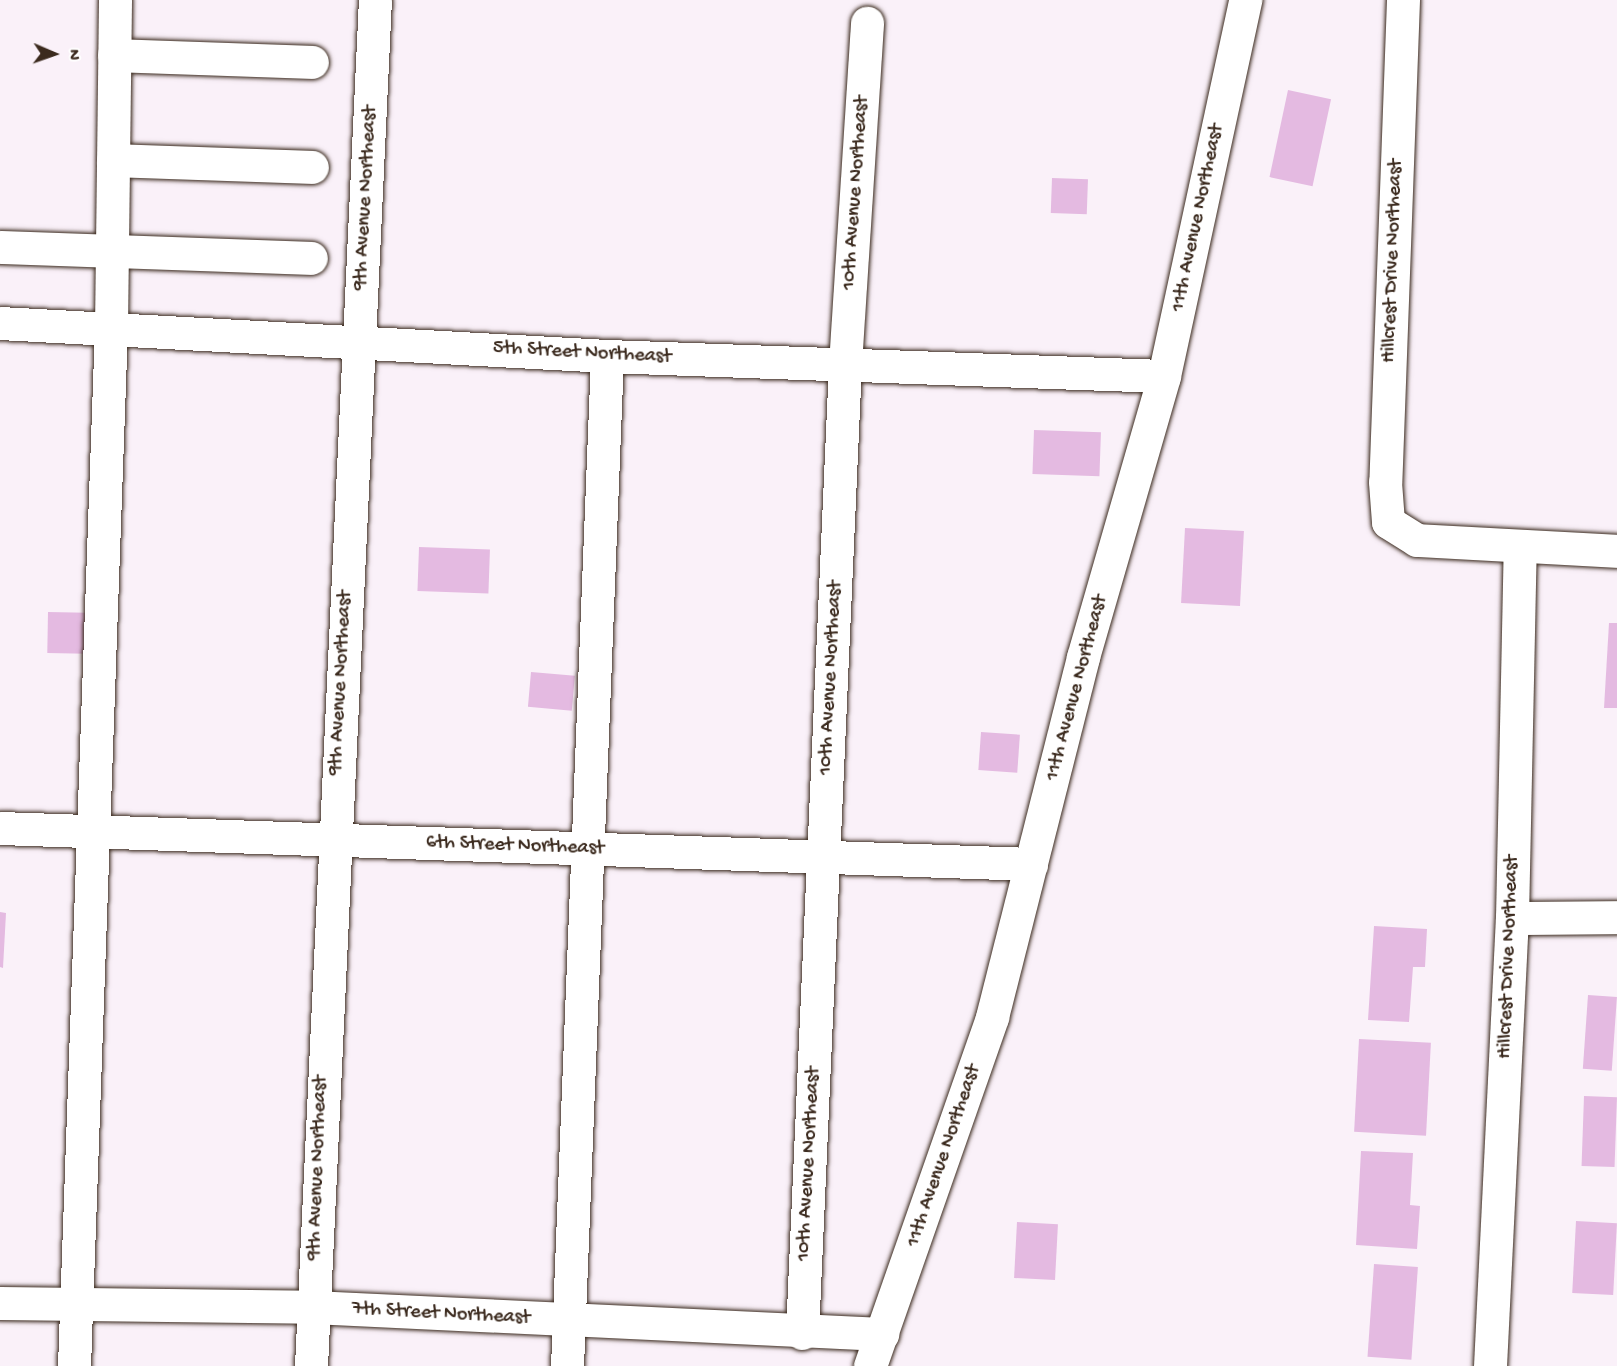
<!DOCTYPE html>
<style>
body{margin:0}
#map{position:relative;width:1617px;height:1366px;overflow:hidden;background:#faf1f9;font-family:"Gochi Hand",sans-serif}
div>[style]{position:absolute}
.building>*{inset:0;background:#e4bae1;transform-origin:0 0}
.roads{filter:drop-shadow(0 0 2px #3b2a1e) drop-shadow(0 0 2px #3b2a1e)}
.minor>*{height:33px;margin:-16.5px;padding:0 16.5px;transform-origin:16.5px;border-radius:16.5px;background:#fff}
span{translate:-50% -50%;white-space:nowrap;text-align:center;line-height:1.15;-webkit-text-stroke:6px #fff;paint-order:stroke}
.street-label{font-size:20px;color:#3b2a1e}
.north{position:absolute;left:24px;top:24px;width:60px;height:60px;-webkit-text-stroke:4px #fff;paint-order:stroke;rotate:92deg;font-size:16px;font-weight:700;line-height:24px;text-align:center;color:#3b2a1e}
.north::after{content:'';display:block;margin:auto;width:21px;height:27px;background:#3b2a1e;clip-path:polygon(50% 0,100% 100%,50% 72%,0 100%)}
</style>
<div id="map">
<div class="building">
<div style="left:1288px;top:90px;width:44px;height:89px;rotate:12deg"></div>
<div style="left:1052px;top:178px;width:36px;height:35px;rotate:2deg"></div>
<div style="left:1034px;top:430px;width:67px;height:44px;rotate:2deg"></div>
<div style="left:1185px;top:528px;width:59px;height:75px;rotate:3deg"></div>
<div style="left:419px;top:547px;width:71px;height:44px;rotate:2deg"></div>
<div style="left:48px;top:612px;width:39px;height:41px;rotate:1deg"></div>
<div style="clip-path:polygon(1609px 623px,1617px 623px,1617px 708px,1604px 708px)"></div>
<div style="left:531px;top:672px;width:44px;height:35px;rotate:5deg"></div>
<div style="left:981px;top:732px;width:39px;height:38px;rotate:4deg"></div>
<div style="clip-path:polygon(0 912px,6px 913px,3px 968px,0 967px)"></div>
<div style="clip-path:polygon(1374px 926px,1427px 929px,1425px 967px,1413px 967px,1409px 1022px,1368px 1020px)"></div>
<div style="left:1588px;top:995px;width:29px;height:74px;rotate:4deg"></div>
<div style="left:1359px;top:1039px;width:72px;height:93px;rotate:3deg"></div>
<div style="left:1584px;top:1096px;width:33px;height:70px;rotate:2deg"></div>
<div style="clip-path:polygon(1361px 1151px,1413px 1153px,1410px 1205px,1420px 1206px,1417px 1249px,1356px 1245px)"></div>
<div style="left:1576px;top:1221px;width:41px;height:72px;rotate:3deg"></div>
<div style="left:1017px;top:1222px;width:41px;height:56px;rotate:3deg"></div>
<div style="left:1374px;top:1264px;width:44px;height:93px;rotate:4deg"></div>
</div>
<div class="roads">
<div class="minor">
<div style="left:1403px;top:0;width:482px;rotate:92.1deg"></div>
<div style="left:1385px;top:482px;width:40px;rotate:85.7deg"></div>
<div style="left:1388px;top:522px;width:34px;rotate:32deg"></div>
<div style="left:1417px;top:540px;width:200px;rotate:3.1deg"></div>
<div style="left:114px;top:55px;width:198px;rotate:2deg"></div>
<div style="left:113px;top:160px;width:199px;rotate:2deg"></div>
<div style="left:0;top:247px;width:311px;rotate:2deg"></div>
<div style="left:0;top:323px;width:608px;rotate:3.11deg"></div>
<div style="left:607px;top:356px;width:557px;rotate:2.06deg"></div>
<div style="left:0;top:828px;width:1032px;rotate:2deg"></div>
<div style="left:1512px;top:918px;width:105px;rotate:-0.5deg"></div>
<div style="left:0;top:1303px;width:312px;rotate:0.7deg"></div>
<div style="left:312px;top:1307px;width:571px;rotate:2.71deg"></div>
<div style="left:802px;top:1333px;width:970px;rotate:-87.46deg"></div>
<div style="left:845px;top:364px;width:342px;rotate:-86.3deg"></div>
<div style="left:74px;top:1366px;width:1039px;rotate:-87.96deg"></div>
<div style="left:111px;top:328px;width:328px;rotate:-89.3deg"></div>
<div style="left:311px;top:1366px;width:1367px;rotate:-87.32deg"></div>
<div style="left:567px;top:1366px;width:1011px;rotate:-87.73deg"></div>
<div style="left:870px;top:1366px;width:370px;rotate:-70.7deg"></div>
<div style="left:992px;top:1017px;width:371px;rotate:-75.8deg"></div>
<div style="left:1083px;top:657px;width:292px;rotate:-73.9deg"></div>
<div style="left:1164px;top:376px;width:385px;rotate:-77.8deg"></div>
<div style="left:1490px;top:1366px;width:449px;rotate:-87.2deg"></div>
<div style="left:1512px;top:918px;width:370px;rotate:-88.8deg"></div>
</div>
</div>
<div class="street-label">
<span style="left:856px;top:193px;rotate:-86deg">10th Avenue Northeast</span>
<span style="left:366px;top:198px;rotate:-87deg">9th Avenue Northeast</span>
<span style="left:1198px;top:218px;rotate:-78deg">11th Avenue Northeast</span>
<span style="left:1393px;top:261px;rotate:-88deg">Hillcrest Drive Northeast</span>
<span style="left:582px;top:353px;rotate:3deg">5th Street Northeast</span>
<span style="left:831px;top:678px;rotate:-87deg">10th Avenue Northeast</span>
<span style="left:341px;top:683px;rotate:-87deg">9th Avenue Northeast</span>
<span style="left:1077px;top:688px;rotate:-75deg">11th Avenue Northeast</span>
<span style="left:515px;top:846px;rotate:2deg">6th Street Northeast</span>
<span style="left:1509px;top:957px;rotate:-88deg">Hillcrest Drive Northeast</span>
<span style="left:944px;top:1156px;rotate:-71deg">11th Avenue Northeast</span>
<span style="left:809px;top:1164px;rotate:-87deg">10th Avenue Northeast</span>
<span style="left:318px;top:1168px;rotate:-88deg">9th Avenue Northeast</span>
<span style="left:441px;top:1314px;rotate:3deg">7th Street Northeast</span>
</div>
<div class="north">N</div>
</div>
